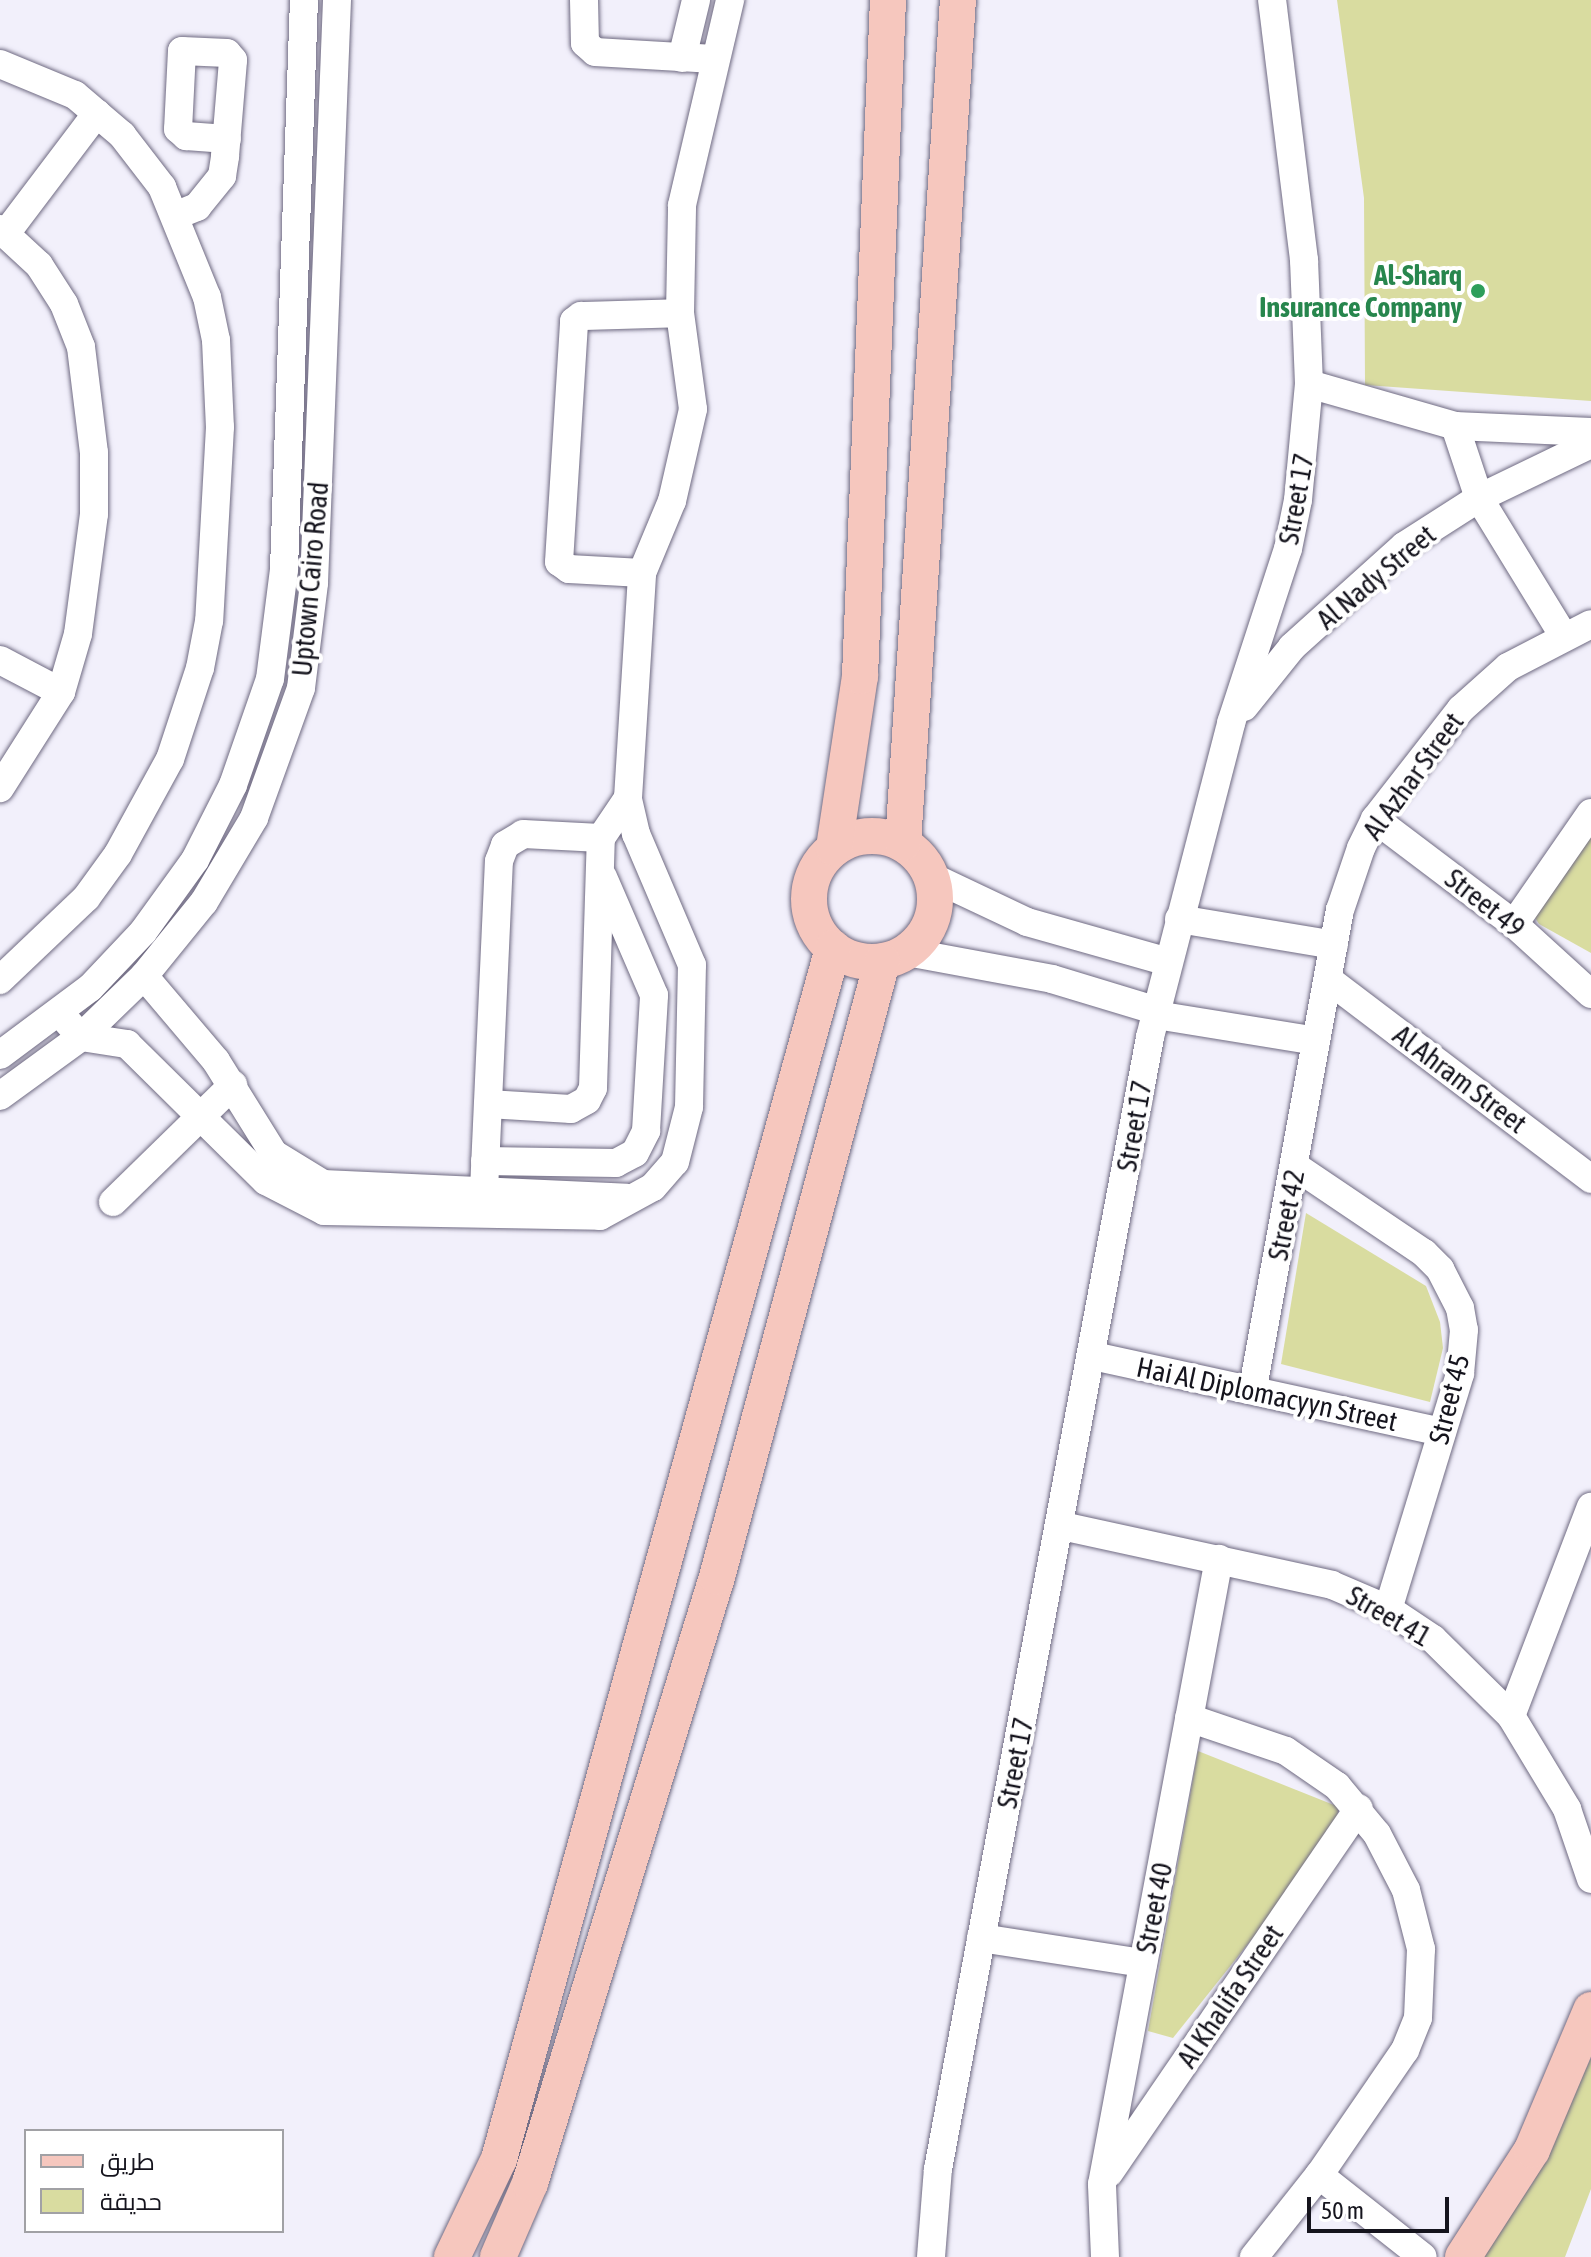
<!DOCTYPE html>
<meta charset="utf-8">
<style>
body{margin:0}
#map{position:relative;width:1591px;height:2257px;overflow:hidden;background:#f2f0fb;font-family:"Asap Condensed",Cairo,sans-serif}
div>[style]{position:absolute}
.green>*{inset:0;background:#d9dca0}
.roads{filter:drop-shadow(0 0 2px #6f6a82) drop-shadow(0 0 2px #6f6a82)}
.minor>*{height:28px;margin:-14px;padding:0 14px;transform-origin:14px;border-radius:14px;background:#fff}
.major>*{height:36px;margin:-18px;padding:0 18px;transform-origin:18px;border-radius:18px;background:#f6c7be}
.major>.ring{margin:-18px;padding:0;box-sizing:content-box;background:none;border:36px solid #f6c7be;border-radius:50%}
.dots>*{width:22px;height:22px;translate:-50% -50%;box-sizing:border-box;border:4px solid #fff;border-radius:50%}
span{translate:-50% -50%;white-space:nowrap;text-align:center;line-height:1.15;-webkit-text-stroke:8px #fff;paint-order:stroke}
.leisure-label{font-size:28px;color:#27864d;font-weight:700}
.right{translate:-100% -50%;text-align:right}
.street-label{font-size:28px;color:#15141d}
.legend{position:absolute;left:24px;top:2129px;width:260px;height:104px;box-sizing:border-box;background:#fff;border:2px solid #a1a1a5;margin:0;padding:10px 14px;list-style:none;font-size:24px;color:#15141d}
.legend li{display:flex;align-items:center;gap:16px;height:40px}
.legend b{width:40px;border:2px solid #a1a1a5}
.scale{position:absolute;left:1307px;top:2197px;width:142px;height:36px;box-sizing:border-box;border:4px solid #15141d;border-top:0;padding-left:10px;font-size:24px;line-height:28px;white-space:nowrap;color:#15141d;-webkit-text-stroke:6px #fff;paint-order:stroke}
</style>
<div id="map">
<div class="green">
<div style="clip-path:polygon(1337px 0,1591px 0,1591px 401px,1365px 385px,1364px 198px)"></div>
<div style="clip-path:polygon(1591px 803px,1591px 953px,1539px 924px,1530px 910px)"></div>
<div style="clip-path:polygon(1306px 1213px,1426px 1286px,1440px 1322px,1443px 1348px,1430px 1402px,1281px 1364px)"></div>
<div style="clip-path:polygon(1198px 1751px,1339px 1807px,1333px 1837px,1173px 2038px,1148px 2031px)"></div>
<div style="clip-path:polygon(1591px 2058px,1591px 2189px,1565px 2257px,1478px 2257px,1532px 2184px)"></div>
</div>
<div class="roads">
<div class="minor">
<div style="left:584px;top:0;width:43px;rotate:88.7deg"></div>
<div style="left:585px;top:43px;width:13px;rotate:42deg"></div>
<div style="left:595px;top:52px;width:119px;rotate:3.4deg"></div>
<div style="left:682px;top:58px;width:60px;rotate:-76.4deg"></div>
<div style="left:0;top:64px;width:81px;rotate:22.5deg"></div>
<div style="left:75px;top:95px;width:62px;rotate:40.4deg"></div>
<div style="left:122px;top:135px;width:66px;rotate:52.4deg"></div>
<div style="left:162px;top:187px;width:119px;rotate:67.8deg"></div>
<div style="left:207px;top:297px;width:44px;rotate:78.2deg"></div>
<div style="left:216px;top:340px;width:87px;rotate:87.4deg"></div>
<div style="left:220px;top:427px;width:194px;rotate:93.2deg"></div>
<div style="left:209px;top:621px;width:48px;rotate:100.8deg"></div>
<div style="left:200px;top:668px;width:96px;rotate:108.2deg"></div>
<div style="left:170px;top:759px;width:108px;rotate:118.7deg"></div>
<div style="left:118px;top:854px;width:54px;rotate:126deg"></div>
<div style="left:86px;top:898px;width:119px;rotate:136.4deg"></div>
<div style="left:177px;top:215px;width:22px;rotate:-22deg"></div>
<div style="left:197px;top:207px;width:40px;rotate:-51deg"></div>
<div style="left:222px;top:176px;width:20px;rotate:-81deg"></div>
<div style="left:225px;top:156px;width:96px;rotate:-85.2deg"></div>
<div style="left:233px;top:60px;width:9px;rotate:-131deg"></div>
<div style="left:227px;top:53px;width:45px;rotate:-177.5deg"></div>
<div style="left:182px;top:51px;width:78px;rotate:92.9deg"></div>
<div style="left:178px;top:129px;width:11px;rotate:41deg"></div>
<div style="left:186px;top:136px;width:41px;rotate:4.2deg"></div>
<div style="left:0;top:229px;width:53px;rotate:42.7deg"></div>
<div style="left:39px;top:265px;width:46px;rotate:57.3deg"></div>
<div style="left:64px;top:304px;width:46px;rotate:68.4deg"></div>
<div style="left:81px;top:347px;width:107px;rotate:83deg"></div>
<div style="left:94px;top:453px;width:61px;rotate:90deg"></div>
<div style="left:94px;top:514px;width:121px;rotate:97.6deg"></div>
<div style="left:78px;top:634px;width:60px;rotate:106.3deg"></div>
<div style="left:61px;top:692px;width:114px;rotate:122.4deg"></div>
<div style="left:7px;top:232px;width:149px;rotate:-52.9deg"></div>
<div style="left:1309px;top:384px;width:152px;rotate:16deg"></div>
<div style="left:1455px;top:426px;width:136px;rotate:2.5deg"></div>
<div style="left:1455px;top:426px;width:76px;rotate:71.6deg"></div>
<div style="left:1479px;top:498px;width:161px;rotate:58.5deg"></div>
<div style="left:642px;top:573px;width:73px;rotate:-176.9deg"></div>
<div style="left:569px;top:569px;width:12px;rotate:-145deg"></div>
<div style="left:559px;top:562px;width:241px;rotate:-86.4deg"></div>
<div style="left:574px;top:321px;width:9px;rotate:-36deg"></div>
<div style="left:581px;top:316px;width:99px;rotate:-1.7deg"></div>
<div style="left:0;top:660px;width:69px;rotate:27.7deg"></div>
<div style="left:1244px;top:707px;width:77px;rotate:-51.3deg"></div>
<div style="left:1292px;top:647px;width:151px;rotate:-42deg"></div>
<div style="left:1404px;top:546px;width:89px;rotate:-32.6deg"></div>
<div style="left:1479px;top:498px;width:124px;rotate:-25.7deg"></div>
<div style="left:1375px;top:819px;width:174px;rotate:37.1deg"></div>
<div style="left:1514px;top:924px;width:104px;rotate:42.3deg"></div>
<div style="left:932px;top:877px;width:105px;rotate:25.3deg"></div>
<div style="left:1027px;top:922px;width:147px;rotate:15.8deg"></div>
<div style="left:1179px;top:919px;width:157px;rotate:9.5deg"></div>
<div style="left:1514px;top:924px;width:135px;rotate:-55.3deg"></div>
<div style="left:907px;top:952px;width:147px;rotate:10.5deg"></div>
<div style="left:1052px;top:979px;width:110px;rotate:16.9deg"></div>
<div style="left:144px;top:976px;width:111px;rotate:49.7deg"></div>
<div style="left:216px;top:1061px;width:110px;rotate:58.1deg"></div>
<div style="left:274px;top:1154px;width:57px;rotate:31.5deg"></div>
<div style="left:323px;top:1184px;width:304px;rotate:2.6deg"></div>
<div style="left:1329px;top:980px;width:329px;rotate:37.2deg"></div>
<div style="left:59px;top:1012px;width:33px;rotate:49deg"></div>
<div style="left:81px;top:1037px;width:47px;rotate:8.7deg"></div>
<div style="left:127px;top:1044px;width:195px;rotate:44.6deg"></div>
<div style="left:266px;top:1181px;width:65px;rotate:27.3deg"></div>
<div style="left:324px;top:1211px;width:276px;rotate:1deg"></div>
<div style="left:600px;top:1216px;width:60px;rotate:-28.7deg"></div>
<div style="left:653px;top:1187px;width:33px;rotate:-49deg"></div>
<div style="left:675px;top:1162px;width:57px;rotate:-75.7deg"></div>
<div style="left:689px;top:1107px;width:142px;rotate:-88.8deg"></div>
<div style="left:692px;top:965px;width:142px;rotate:-113.1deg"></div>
<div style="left:636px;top:834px;width:37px;rotate:-103deg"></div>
<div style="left:628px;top:798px;width:225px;rotate:-86.4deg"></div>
<div style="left:642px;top:573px;width:78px;rotate:-67.4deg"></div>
<div style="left:672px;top:501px;width:94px;rotate:-77.1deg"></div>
<div style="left:693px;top:409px;width:97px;rotate:-97.7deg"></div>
<div style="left:680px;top:313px;width:108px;rotate:-88.9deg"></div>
<div style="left:682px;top:205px;width:211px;rotate:-76.8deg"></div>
<div style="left:1156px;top:1015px;width:162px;rotate:9.2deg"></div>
<div style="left:0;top:1055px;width:112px;rotate:-36.7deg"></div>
<div style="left:90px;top:988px;width:77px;rotate:-46.6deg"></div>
<div style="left:143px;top:932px;width:89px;rotate:-54.2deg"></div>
<div style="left:195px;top:860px;width:84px;rotate:-63.1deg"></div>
<div style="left:233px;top:785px;width:112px;rotate:-70.8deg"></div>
<div style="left:270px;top:679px;width:111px;rotate:-82.7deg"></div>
<div style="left:284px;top:569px;width:569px;rotate:-87.99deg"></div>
<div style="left:0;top:1096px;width:100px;rotate:-36.1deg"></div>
<div style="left:81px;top:1037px;width:88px;rotate:-44.1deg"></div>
<div style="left:144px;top:976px;width:95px;rotate:-51deg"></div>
<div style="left:204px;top:902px;width:98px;rotate:-59.2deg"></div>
<div style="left:254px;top:818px;width:138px;rotate:-70.1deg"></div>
<div style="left:301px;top:688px;width:106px;rotate:-82.9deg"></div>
<div style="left:314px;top:583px;width:583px;rotate:-87.74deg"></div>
<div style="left:488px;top:1104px;width:83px;rotate:3.4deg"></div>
<div style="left:571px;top:1109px;width:18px;rotate:-29deg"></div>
<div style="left:587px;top:1100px;width:13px;rotate:-63deg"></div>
<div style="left:593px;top:1088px;width:250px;rotate:-88.2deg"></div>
<div style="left:601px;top:838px;width:48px;rotate:-56deg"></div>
<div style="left:485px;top:1161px;width:131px;rotate:0.9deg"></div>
<div style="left:616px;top:1163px;width:21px;rotate:-28deg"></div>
<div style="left:635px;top:1153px;width:25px;rotate:-63deg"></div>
<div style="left:646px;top:1131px;width:136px;rotate:-86.6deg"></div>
<div style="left:654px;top:995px;width:129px;rotate:-113.4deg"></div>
<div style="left:1295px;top:1166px;width:156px;rotate:34deg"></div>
<div style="left:1424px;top:1253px;width:23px;rotate:45deg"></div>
<div style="left:1440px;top:1269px;width:44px;rotate:62.9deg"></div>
<div style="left:1460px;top:1308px;width:22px;rotate:80deg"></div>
<div style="left:1464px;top:1330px;width:44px;rotate:95.2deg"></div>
<div style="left:1460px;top:1374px;width:246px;rotate:107deg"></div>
<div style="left:113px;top:1202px;width:168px;rotate:-44.3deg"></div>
<div style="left:483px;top:1212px;width:351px;rotate:-87.4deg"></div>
<div style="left:499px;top:861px;width:17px;rotate:-69deg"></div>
<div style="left:505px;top:845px;width:21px;rotate:-31deg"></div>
<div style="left:523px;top:834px;width:78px;rotate:2.9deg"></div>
<div style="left:1093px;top:1356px;width:357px;rotate:12.3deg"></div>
<div style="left:1253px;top:1388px;width:486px;rotate:-79.7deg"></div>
<div style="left:1340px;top:910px;width:65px;rotate:-71.3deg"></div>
<div style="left:1361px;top:848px;width:32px;rotate:-64deg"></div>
<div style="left:1375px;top:819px;width:140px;rotate:-52deg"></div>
<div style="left:1461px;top:709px;width:63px;rotate:-41.8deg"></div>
<div style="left:1508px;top:667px;width:93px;rotate:-27.4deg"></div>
<div style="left:1062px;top:1526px;width:276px;rotate:12.3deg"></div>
<div style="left:1332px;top:1585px;width:61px;rotate:23.2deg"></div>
<div style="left:1388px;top:1609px;width:54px;rotate:33.7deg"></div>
<div style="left:1433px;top:1639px;width:110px;rotate:44.6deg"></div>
<div style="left:1511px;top:1716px;width:109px;rotate:58.9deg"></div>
<div style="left:1567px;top:1809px;width:74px;rotate:71.1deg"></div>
<div style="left:1511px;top:1716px;width:224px;rotate:-69.1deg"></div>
<div style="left:1189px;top:1718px;width:102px;rotate:18.8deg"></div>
<div style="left:1286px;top:1751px;width:62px;rotate:34.5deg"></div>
<div style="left:1337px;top:1786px;width:62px;rotate:50.2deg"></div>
<div style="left:1377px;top:1834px;width:63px;rotate:62.6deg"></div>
<div style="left:1406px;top:1890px;width:61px;rotate:75.7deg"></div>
<div style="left:1421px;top:1949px;width:69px;rotate:92.5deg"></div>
<div style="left:1418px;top:2018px;width:35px;rotate:112deg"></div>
<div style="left:1405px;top:2050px;width:152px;rotate:124.5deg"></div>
<div style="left:1319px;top:2175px;width:105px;rotate:128.4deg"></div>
<div style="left:981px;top:1938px;width:164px;rotate:8.8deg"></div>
<div style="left:1109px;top:2173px;width:442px;rotate:-55.6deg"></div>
<div style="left:1319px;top:2175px;width:132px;rotate:38.3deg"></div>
<div style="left:931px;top:2257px;width:88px;rotate:-85.5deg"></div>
<div style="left:938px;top:2169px;width:1152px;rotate:-79.39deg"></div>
<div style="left:1150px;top:1037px;width:324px;rotate:-75.5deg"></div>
<div style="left:1231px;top:723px;width:183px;rotate:-71.9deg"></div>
<div style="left:1288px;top:549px;width:50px;rotate:-78.5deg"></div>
<div style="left:1298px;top:500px;width:117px;rotate:-84.6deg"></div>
<div style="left:1309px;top:384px;width:124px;rotate:-92.3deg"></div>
<div style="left:1304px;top:260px;width:262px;rotate:-97deg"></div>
<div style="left:1105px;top:2257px;width:73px;rotate:-92.4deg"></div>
<div style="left:1102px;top:2184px;width:636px;rotate:-79.4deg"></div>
</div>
<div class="major">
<div class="ring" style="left:809px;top:836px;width:90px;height:90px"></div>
<div style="left:903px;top:843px;width:845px;rotate:-86.27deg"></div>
<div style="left:834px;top:848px;width:174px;rotate:-81.4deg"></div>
<div style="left:860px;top:676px;width:677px;rotate:-87.63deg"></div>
<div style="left:452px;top:2257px;width:109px;rotate:-64.4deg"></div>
<div style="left:499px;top:2159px;width:1256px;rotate:-74.58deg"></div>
<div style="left:498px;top:2257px;width:81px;rotate:-66.6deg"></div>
<div style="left:530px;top:2183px;width:634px;rotate:-72.85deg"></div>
<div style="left:717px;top:1577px;width:637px;rotate:-74.98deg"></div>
<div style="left:1463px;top:2257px;width:127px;rotate:-57.2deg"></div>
<div style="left:1532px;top:2150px;width:152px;rotate:-67.1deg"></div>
</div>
</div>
<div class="dots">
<div style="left:1478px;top:291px;background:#2e9e5b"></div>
</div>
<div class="leisure-label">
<span class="right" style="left:1462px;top:291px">Al-Sharq<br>Insurance Company</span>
</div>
<div class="street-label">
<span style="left:1296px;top:499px;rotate:-80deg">Street 17</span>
<span style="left:1376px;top:577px;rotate:-40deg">Al Nady Street</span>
<span style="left:310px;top:579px;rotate:-85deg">Uptown Cairo Road</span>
<span style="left:1413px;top:776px;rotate:-54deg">Al Azhar Street</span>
<span style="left:1485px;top:903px;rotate:38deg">Street 49</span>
<span style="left:1460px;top:1079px;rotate:37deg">Al Ahram Street</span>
<span style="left:1134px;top:1126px;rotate:-80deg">Street 17</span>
<span style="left:1286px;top:1215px;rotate:-79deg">Street 42</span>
<span style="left:1267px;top:1394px;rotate:12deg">Hai Al Diplomacyyn Street</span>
<span style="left:1449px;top:1399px;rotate:-76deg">Street 45</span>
<span style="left:1389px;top:1616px;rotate:30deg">Street 41</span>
<span style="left:1015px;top:1763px;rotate:-79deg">Street 17</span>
<span style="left:1154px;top:1908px;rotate:-79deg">Street 40</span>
<span style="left:1230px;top:1996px;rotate:-56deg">Al Khalifa Street</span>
</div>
<ul class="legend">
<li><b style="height:10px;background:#f6c7be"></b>طريق</li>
<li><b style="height:22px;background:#d9dca0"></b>حديقة</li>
</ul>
<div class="scale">50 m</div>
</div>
